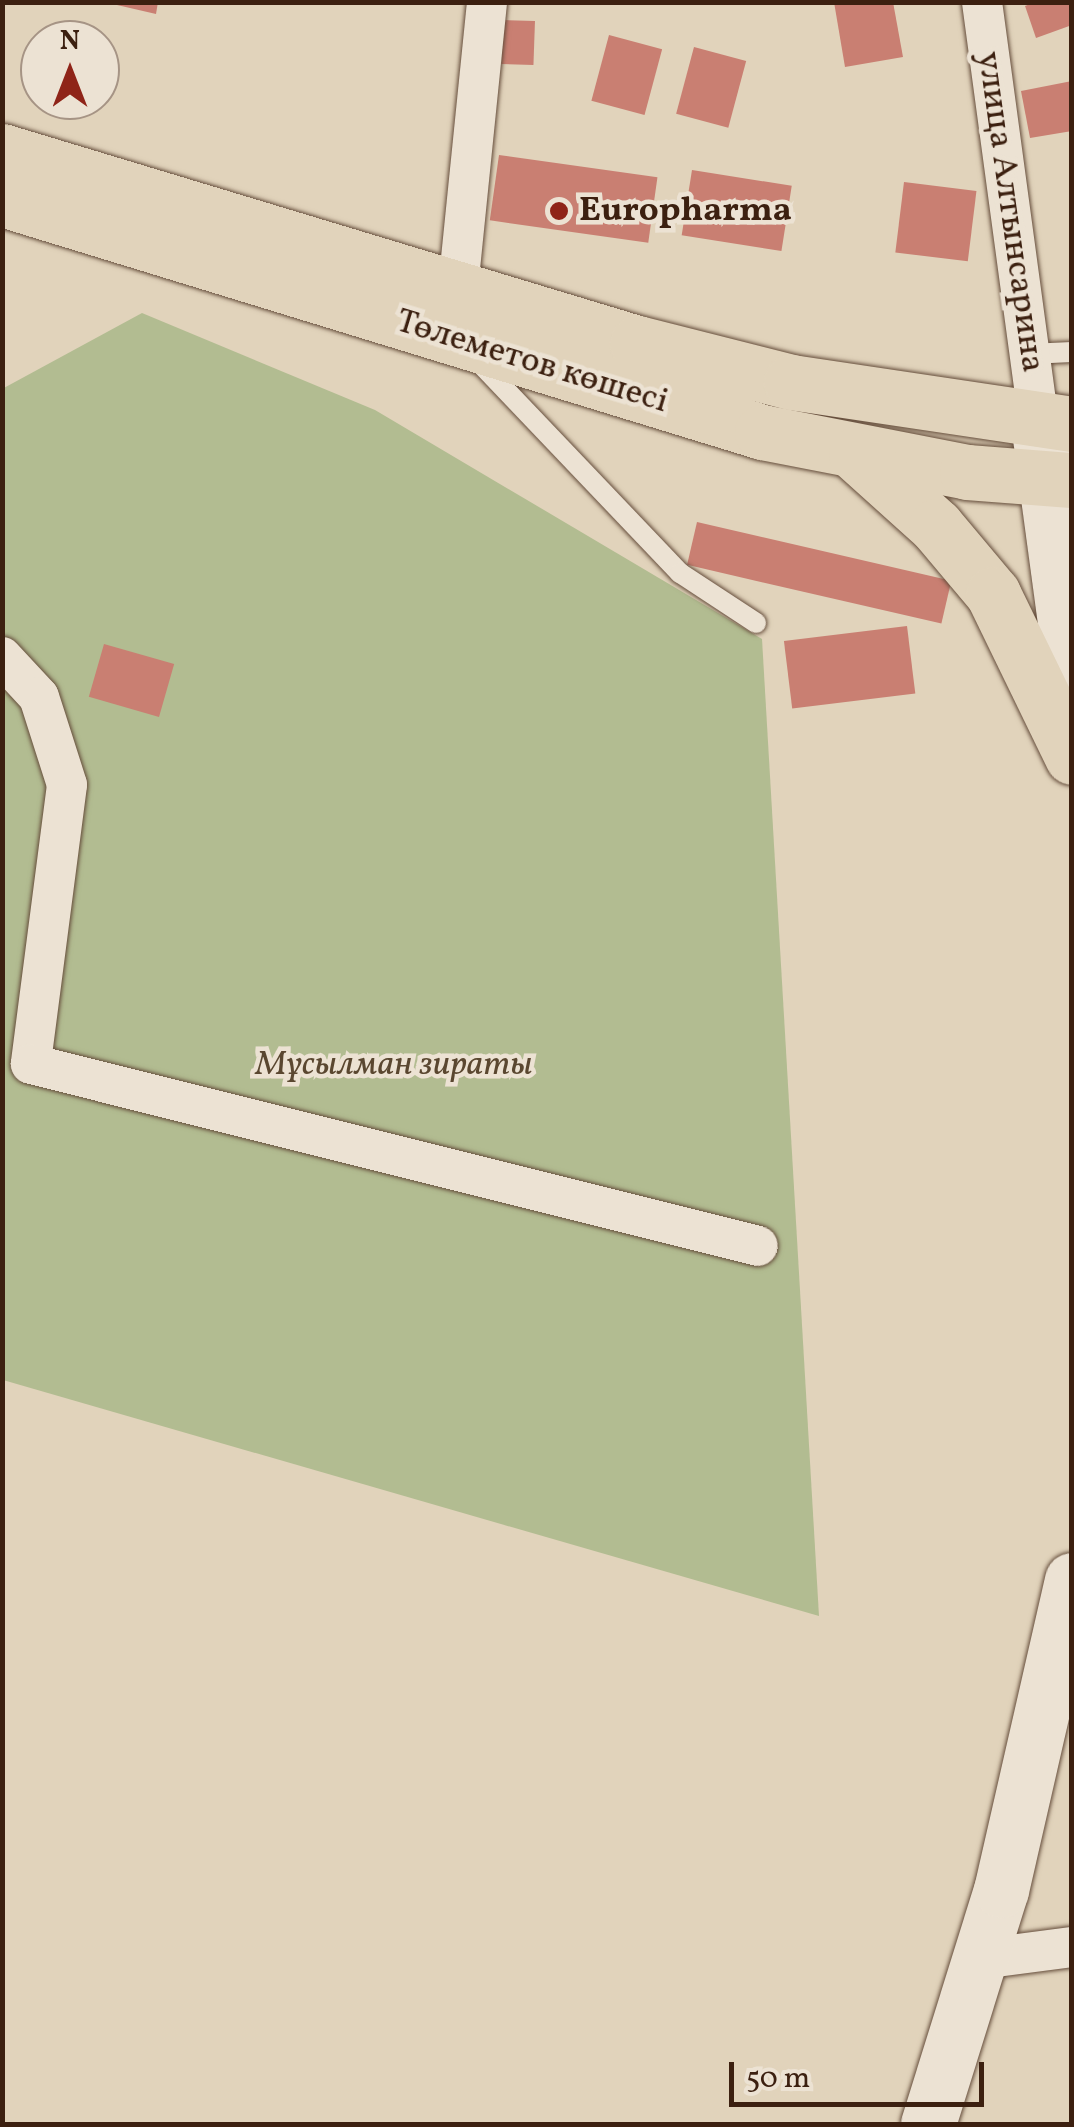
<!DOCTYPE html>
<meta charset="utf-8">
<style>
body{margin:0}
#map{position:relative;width:1074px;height:2127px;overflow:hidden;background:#e1d3bb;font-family:Vollkorn,serif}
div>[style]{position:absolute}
.green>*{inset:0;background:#b2bc91}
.building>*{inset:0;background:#c97f72;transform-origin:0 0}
.roads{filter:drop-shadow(0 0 2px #654d3b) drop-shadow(0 0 2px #654d3b)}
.service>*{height:20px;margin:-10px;padding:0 10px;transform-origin:10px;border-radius:10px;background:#ece2d3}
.minor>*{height:40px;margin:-20px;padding:0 20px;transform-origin:20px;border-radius:20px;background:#ece2d3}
.secondary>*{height:55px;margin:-27.5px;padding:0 27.5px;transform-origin:27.5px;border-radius:27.5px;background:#ece2d3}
.primary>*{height:55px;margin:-27.5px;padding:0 27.5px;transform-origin:27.5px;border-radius:27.5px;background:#e1d3bb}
.dots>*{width:28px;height:28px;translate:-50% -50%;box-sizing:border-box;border:5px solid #ece2d3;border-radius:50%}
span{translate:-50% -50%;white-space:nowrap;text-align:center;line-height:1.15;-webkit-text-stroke:9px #ece2d3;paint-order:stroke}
.poi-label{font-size:35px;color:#3c2010;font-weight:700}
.left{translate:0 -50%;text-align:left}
.street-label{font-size:35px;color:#3c2010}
.park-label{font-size:35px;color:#5a4730;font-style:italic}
.frame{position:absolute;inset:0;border:5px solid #3c2010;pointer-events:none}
.north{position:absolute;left:20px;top:20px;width:100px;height:100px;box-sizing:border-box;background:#ece2d3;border:2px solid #a69485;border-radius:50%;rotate:0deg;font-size:28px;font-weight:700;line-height:40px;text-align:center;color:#3c2010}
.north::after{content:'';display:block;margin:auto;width:35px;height:45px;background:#8f2418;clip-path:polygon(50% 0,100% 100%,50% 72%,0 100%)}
.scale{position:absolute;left:729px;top:2062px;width:255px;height:45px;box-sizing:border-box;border:5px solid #3c2010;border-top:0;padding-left:12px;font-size:30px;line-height:35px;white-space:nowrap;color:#3c2010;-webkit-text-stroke:8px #ece2d3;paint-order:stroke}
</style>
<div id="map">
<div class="green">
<div style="clip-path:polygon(142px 313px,375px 410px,762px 639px,819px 1616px,3px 1380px,2px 389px)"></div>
</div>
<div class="building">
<div style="clip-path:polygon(104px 2px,158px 2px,156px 14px)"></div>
<div style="clip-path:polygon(834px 2px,893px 2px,903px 57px,845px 67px)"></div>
<div style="clip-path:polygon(1035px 2px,1069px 2px,1072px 25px,1036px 38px,1025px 6px)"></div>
<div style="left:503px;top:20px;width:32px;height:44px;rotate:2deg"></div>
<div style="left:609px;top:35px;width:55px;height:68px;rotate:15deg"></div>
<div style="left:694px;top:47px;width:54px;height:69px;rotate:15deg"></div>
<div style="clip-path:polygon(1072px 81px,1072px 131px,1030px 138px,1021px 91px)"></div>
<div style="left:499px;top:155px;width:160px;height:66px;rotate:8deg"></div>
<div style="left:692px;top:170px;width:101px;height:66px;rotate:9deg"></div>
<div style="left:904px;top:182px;width:73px;height:71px;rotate:7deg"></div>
<div style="left:697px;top:522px;width:261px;height:44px;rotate:13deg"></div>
<div style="left:907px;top:626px;width:68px;height:124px;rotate:83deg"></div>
<div style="left:104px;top:644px;width:73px;height:55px;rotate:16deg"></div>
</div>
<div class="roads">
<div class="service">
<div style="left:1029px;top:354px;width:43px;rotate:-2.7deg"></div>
<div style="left:478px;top:361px;width:293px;rotate:46.4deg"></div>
<div style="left:680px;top:573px;width:91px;rotate:33.3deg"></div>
</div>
<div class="minor">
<div style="left:982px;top:2px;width:424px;rotate:82.3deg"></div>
<div style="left:458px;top:288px;width:287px;rotate:-84.2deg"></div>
<div style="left:2px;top:657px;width:54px;rotate:47.2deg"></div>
<div style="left:39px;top:697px;width:92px;rotate:72.3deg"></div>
<div style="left:67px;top:785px;width:281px;rotate:97.4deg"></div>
<div style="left:31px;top:1064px;width:749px;rotate:14.05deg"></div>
<div style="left:980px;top:1959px;width:93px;rotate:-7.4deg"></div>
</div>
<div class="secondary">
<div style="left:1039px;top:430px;width:247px;rotate:82.3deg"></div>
<div style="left:928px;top:2124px;width:245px;rotate:-72.7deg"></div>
<div style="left:1001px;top:1890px;width:318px;rotate:-77.1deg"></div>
</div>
<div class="primary">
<div style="left:2px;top:151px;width:663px;rotate:16.82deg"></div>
<div style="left:637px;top:343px;width:159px;rotate:14.2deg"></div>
<div style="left:791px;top:382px;width:284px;rotate:8.5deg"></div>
<div style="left:2px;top:199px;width:795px;rotate:17.04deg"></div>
<div style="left:762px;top:432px;width:209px;rotate:11deg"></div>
<div style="left:967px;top:472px;width:105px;rotate:4.4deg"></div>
<div style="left:856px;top:454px;width:108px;rotate:42deg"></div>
<div style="left:936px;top:526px;width:89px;rotate:50deg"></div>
<div style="left:993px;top:594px;width:181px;rotate:64.1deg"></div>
</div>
</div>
<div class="dots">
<div style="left:559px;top:211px;background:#8f2418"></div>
</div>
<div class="poi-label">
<span class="left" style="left:579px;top:211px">Europharma</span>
</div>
<div class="street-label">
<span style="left:1010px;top:212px;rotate:82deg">улица Алтынсарина</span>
<span style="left:532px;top:362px;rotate:17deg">Төлеметов көшесі</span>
</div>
<div class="park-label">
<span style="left:394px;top:1065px">Мұсылман зираты</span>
</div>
<div class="frame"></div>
<div class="north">N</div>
<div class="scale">50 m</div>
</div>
